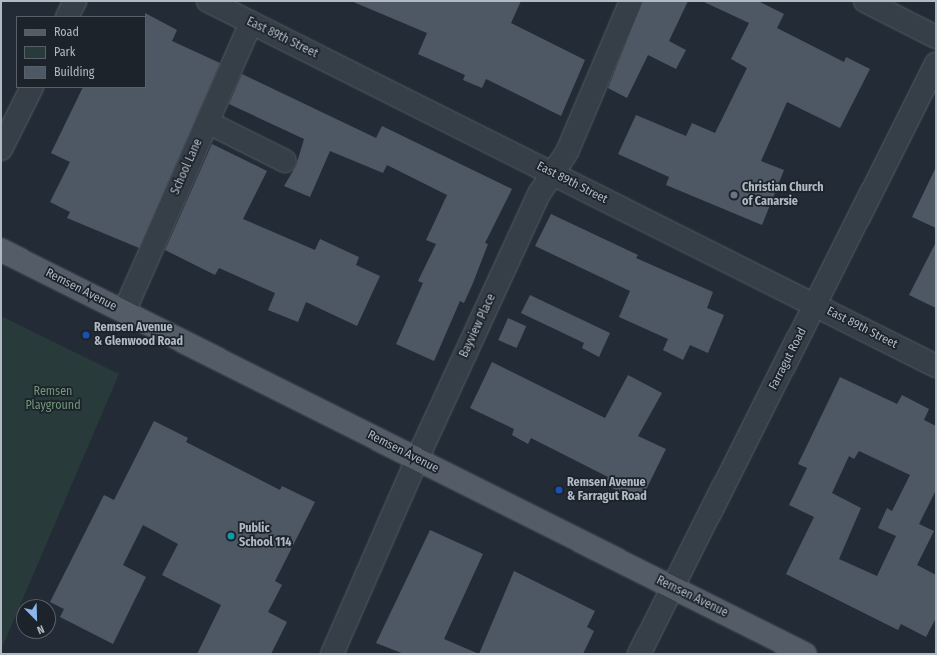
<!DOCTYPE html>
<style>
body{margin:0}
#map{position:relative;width:937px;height:655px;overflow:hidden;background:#232c36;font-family:"Fira Sans Condensed",sans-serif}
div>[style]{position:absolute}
.green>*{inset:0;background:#283a39}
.building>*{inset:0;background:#4e5865;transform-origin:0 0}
.roads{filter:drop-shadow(0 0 1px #545c65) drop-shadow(0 0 1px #545c65)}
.minor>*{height:22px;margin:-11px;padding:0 11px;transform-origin:11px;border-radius:11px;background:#363e47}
.major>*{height:22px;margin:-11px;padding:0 11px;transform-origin:11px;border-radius:11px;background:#545d67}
.dots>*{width:11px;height:11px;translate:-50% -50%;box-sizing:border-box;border:2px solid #1c232b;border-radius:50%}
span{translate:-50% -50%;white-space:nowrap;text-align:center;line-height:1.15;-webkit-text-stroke:3.5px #1c232b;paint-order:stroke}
.street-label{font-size:12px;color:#b1b9c3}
.poi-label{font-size:12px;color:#b1b9c3;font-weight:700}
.left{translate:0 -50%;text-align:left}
.park-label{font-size:12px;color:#729679}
.frame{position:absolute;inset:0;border:2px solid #b1b9c3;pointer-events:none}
.legend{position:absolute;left:16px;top:16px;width:130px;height:72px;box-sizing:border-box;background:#1c232b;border:1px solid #585f68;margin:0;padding:5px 7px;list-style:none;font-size:12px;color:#b1b9c3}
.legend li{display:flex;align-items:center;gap:8px;height:20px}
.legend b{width:20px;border:1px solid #585f68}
.north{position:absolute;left:16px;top:599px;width:40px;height:40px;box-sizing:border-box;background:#1c232b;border:1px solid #585f68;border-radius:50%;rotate:157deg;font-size:11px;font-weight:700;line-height:16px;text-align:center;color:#b1b9c3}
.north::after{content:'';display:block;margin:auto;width:14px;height:18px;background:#8cb6ed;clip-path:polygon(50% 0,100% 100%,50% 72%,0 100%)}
</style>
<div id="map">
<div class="green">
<div style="clip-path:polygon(1px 316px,119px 374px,1px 650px)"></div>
</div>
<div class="building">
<div style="clip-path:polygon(351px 1px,521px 1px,511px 23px,585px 60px,561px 116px,486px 79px,482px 88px,463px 80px,465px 75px,418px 54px,427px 33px)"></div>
<div style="clip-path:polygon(643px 1px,688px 1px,669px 41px,686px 50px,676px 69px,648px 55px,627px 98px,608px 88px)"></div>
<div style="clip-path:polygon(702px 1px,758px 1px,784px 14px,777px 28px,844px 62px,846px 57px,870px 69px,840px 128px,787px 102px,761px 161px,784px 170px,762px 225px,666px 185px,669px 177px,618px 154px,636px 115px,686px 136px,692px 123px,715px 133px,747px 68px,731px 59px,749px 23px)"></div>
<div style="clip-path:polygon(145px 13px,177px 30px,172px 41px,220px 63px,139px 248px,67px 218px,70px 212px,50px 202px,70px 162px,51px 153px,83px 87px,145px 87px)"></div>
<div style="clip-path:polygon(242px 74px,376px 138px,382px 126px,512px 189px,485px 243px,488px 244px,473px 283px,464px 303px,460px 301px,434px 361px,396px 344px,423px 283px,418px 281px,436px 244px,426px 240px,447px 195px,387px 165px,383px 173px,330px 151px,310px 197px,284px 186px,296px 166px,304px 139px,229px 104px)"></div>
<div style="clip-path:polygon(212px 144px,267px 171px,243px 219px,315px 250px,320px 239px,359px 257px,356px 265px,380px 276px,357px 326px,306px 302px,298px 322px,268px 310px,275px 293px,219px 268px,215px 275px,165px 250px)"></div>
<div style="clip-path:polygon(936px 167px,936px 228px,912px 217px)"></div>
<div style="clip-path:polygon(551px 214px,638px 255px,636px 258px,713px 292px,707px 308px,724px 315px,708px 353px,690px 345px,683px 360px,663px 350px,668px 339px,619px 317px,630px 291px,535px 246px)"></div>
<div style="clip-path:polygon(936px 242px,936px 308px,909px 295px)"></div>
<div style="clip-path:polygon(530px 295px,610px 333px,599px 357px,582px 348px,584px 343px,521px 313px)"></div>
<div style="left:508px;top:318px;width:20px;height:24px;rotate:24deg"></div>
<div style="clip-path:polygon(492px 362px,605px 418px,628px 375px,662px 393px,638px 436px,666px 449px,640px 502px,604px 484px,608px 477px,531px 438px,528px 444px,512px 435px,514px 429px,470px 408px)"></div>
<div style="clip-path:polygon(evenodd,840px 377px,897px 404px,902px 395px,929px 409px,924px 420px,936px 426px,936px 490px,919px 524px,934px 531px,917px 565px,936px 575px,936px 618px,926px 637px,901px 624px,898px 630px,786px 574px,814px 517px,789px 505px,807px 468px,798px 464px,840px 377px,859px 451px,910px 475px,892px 511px,887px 508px,878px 528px,896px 536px,877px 576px,839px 559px,861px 508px,832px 493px,849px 456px,854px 459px,859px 451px)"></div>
<div style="clip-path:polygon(154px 421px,188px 438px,186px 442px,280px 490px,282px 486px,315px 502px,275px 581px,282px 585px,268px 612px,287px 622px,271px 654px,197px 654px,221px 605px,162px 575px,178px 544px,143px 525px,123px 565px,146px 577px,113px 644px,60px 617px,64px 609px,50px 602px,104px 495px,114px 500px)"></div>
<div style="clip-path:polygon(430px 530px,483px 554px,444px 639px,479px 654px,404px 654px,376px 643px)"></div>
<div style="clip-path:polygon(514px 571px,595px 611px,587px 627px,594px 631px,583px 654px,479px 654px)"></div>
</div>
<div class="roads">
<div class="minor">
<div style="left:208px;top:1px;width:814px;rotate:26.63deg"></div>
<div style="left:865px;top:1px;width:80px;rotate:26.9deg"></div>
<div style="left:67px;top:17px;width:18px;rotate:-63deg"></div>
<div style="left:207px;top:122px;width:87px;rotate:26.6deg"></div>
<div style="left:1px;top:149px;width:69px;rotate:-63.4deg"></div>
<div style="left:124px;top:312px;width:316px;rotate:-66.3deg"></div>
<div style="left:332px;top:654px;width:213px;rotate:-66.4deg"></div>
<div style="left:417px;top:459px;width:292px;rotate:-65.3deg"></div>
<div style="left:539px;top:194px;width:50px;rotate:-56.3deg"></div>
<div style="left:567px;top:152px;width:164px;rotate:-67deg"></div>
<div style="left:639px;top:654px;width:661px;rotate:-63.28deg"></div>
</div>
<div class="major">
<div style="left:1px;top:250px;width:900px;rotate:26.68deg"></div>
</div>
</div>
<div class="dots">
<div style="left:734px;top:195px;background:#6b7280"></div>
<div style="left:86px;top:335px;background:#1a4fb4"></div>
<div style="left:559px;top:490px;background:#1a4fb4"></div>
<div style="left:231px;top:536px;background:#0f9aa8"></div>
</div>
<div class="street-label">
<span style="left:282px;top:38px;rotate:26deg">East 89th Street</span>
<span style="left:187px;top:167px;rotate:-66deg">School Lane</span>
<span style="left:572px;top:183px;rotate:27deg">East 89th Street</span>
<span style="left:81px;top:290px;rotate:27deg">Remsen Avenue</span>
<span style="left:478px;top:326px;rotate:-65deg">Bayview Place</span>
<span style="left:862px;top:328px;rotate:27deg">East 89th Street</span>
<span style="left:788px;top:359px;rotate:-63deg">Farragut Road</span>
<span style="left:403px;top:452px;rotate:27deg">Remsen Avenue</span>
<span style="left:692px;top:597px;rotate:26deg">Remsen Avenue</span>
</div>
<div class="poi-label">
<span class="left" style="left:742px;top:195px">Christian Church<br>of Canarsie</span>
<span class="left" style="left:94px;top:335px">Remsen Avenue<br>&amp; Glenwood Road</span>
<span class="left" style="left:567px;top:490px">Remsen Avenue<br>&amp; Farragut Road</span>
<span class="left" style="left:239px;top:536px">Public<br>School 114</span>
</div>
<div class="park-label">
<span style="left:53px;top:399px">Remsen<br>Playground</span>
</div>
<div class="frame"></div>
<ul class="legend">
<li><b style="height:5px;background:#545d67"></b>Road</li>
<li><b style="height:11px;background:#283a39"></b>Park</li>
<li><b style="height:11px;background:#4e5865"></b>Building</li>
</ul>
<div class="north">N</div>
</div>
